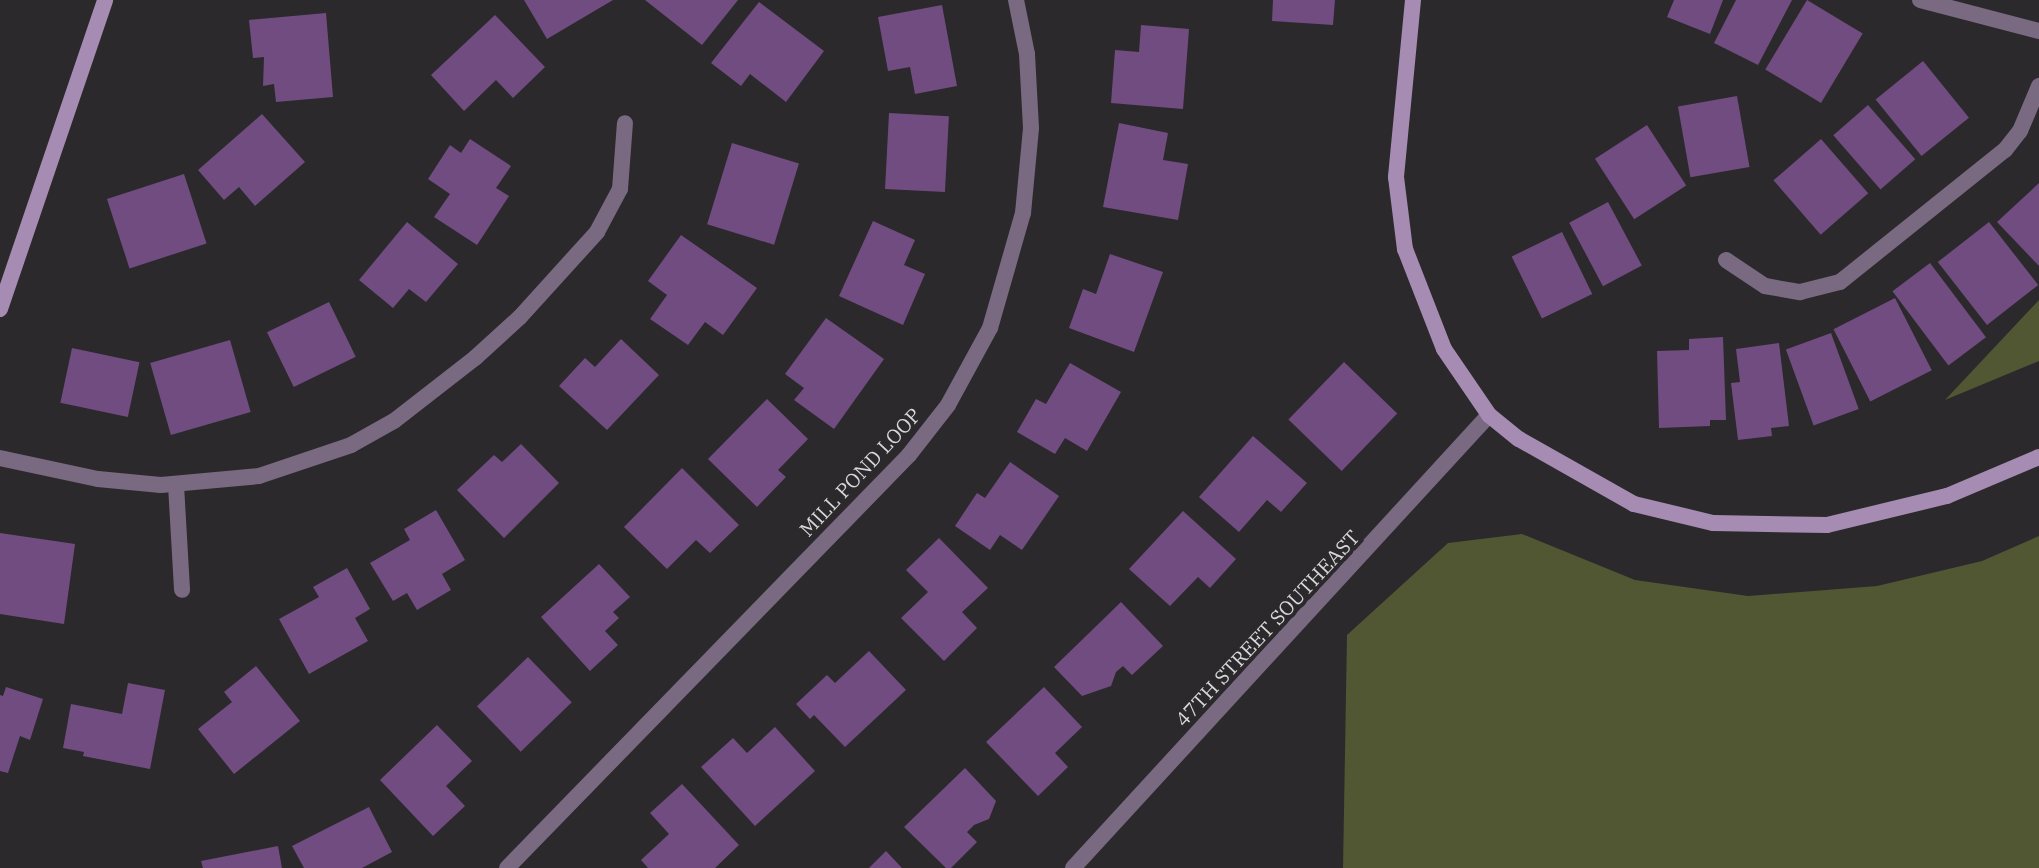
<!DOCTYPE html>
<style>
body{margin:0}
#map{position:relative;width:2039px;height:868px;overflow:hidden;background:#2b292c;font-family:"IBM Plex Serif",serif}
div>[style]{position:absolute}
.green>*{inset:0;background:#505732}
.building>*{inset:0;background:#704c81;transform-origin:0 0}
.street>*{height:16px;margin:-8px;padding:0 8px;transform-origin:8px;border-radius:8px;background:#796981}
.secondary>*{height:16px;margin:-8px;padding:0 8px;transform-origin:8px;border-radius:8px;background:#a68cb3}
span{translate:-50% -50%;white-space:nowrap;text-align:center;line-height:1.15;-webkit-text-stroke:8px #2b292c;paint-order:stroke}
.street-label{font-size:20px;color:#d8d7d9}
</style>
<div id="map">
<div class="green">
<div style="clip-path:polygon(2039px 300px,2039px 361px,1945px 400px)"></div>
<div style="clip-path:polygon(1522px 534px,1635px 580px,1748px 596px,1877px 586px,1982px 561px,2039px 536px,2039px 868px,1343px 868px,1347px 635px,1448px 543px)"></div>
</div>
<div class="building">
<div style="clip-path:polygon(524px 0,613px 0,547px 39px)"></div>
<div style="clip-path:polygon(645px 0,738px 0,702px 45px)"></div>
<div style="clip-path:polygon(1273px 0,1335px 0,1333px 25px,1272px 21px)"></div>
<div style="clip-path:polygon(1674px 0,1723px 0,1710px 34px,1667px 17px)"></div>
<div style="clip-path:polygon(1736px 0,1792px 0,1758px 65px,1714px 43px)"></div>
<div style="left:1807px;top:0;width:65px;height:81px;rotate:31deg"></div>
<div style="clip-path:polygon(759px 2px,824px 51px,786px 102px,750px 74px,741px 86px,711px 63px)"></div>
<div style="clip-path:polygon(942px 5px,957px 86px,915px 94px,910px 67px,888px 71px,878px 17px)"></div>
<div style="clip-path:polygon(326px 13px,333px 97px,276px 102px,274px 84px,263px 86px,264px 57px,253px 58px,249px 20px)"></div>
<div style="clip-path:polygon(495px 15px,545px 67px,513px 98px,496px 80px,464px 111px,431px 75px)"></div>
<div style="clip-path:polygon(1141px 25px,1189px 29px,1183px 109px,1111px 103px,1115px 50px,1139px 52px)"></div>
<div style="left:1923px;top:61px;width:73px;height:61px;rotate:51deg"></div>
<div style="left:1737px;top:96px;width:72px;height:60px;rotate:80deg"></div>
<div style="left:1868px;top:105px;width:72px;height:46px;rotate:49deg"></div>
<div style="left:889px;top:113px;width:60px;height:76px;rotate:3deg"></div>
<div style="clip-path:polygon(262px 114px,305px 162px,255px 206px,239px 187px,224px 200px,198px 170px)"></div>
<div style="clip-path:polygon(1119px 123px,1168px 133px,1163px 160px,1188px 164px,1178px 220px,1103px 207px)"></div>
<div style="left:1647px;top:125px;width:72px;height:62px;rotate:57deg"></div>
<div style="clip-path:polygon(470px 139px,511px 166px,496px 188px,509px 196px,477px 245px,434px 217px,450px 194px,428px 179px,450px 145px,461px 153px)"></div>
<div style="left:1821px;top:139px;width:72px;height:63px;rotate:49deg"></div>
<div style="left:732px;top:143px;width:70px;height:85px;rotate:17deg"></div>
<div style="left:184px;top:174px;width:73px;height:81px;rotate:72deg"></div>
<div style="clip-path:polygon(2039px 183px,2039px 266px,1997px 222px)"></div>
<div style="left:1608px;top:202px;width:72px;height:44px;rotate:62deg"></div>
<div style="clip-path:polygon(873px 221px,915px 240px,904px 265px,925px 274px,903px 325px,839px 296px)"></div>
<div style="clip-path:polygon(407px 222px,458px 264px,426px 302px,409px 289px,393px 308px,359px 280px)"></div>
<div style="left:1989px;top:222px;width:80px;height:65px;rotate:52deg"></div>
<div style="left:1562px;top:232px;width:69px;height:56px;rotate:64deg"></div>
<div style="clip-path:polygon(681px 235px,757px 288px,723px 335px,705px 322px,688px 345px,650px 319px,667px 295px,648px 281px)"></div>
<div style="clip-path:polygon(1110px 254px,1163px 272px,1134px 352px,1069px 328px,1083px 289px,1096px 294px)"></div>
<div style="left:1930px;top:263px;width:93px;height:47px;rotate:53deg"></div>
<div style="left:1895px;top:298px;width:81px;height:69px;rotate:63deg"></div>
<div style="left:329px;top:302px;width:61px;height:69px;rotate:64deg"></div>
<div style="clip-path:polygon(826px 318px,884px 359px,834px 429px,794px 400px,804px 388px,785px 374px)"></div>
<div style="left:1831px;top:333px;width:81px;height:48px;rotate:70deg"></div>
<div style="clip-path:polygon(1723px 337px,1726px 420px,1710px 420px,1710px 426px,1659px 428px,1657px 351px,1689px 350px,1689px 339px)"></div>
<div style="clip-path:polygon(621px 339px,659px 375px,607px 430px,559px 386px,585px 358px,595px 367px)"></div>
<div style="left:230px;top:340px;width:75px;height:83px;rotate:74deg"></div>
<div style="clip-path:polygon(1779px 343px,1789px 426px,1771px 428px,1772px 436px,1738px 440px,1731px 383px,1740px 382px,1736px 349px)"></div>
<div style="left:72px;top:348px;width:69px;height:56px;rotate:12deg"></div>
<div style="left:1344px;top:362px;width:74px;height:80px;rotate:44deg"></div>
<div style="clip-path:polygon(1070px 363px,1121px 392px,1087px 451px,1065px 438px,1055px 454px,1017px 432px,1036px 399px,1046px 404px)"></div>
<div style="clip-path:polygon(767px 399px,808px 439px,778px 470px,786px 477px,757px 507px,708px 459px)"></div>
<div style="clip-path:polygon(1253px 436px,1307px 483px,1281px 512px,1267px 500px,1239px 532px,1199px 497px)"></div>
<div style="clip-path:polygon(521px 444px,559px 483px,504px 538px,457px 490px,494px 455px,502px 462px)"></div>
<div style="clip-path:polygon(1010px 462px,1059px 496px,1022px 550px,1000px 535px,990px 550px,955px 526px,977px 493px,985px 498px)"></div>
<div style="clip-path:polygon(682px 468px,739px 525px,710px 553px,696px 540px,667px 569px,624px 527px)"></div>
<div style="clip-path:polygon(436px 510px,465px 560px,442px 574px,451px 590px,417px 610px,407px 593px,393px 601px,370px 563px,410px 540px,404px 529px)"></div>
<div style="clip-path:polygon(1183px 511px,1236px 559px,1210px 588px,1198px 577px,1170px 606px,1129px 569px)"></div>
<div style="clip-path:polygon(0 533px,75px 544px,64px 624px,0 614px)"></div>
<div style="clip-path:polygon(939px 538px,988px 588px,962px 612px,977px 628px,944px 661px,901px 618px,928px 592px,906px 570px)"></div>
<div style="clip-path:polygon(599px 564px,630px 597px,613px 612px,619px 618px,605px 631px,618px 645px,590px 671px,541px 617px)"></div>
<div style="clip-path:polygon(347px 568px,370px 609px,355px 618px,368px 641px,309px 674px,279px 619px,319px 597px,313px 587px)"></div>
<div style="clip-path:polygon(1121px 602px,1163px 646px,1132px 675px,1123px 666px,1116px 672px,1111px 686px,1082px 696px,1054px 667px)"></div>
<div style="clip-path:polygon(869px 651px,906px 690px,845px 747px,814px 715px,810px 719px,796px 704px,827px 675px,835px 683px)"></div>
<div style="left:528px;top:657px;width:63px;height:71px;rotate:46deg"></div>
<div style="clip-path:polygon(256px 666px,300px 721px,234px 774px,198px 729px,232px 702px,224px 692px)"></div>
<div style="clip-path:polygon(128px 683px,165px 690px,150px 769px,83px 756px,84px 752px,63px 748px,71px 704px,122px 714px)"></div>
<div style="clip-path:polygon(6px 687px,43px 699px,30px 740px,20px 736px,8px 773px,0 771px,0 695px,3px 696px)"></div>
<div style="clip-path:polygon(1044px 687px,1082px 727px,1055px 753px,1068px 767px,1038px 796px,986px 742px)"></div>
<div style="clip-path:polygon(437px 725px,472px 761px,446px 786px,465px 806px,433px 836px,380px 780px)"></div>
<div style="clip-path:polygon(775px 727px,815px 771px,755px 826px,701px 767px,733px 738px,747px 753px)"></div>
<div style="clip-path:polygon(965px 768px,996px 801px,989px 819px,974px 825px,967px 832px,977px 842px,951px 868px,946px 868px,904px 827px)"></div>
<div style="clip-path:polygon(682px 784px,739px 845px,715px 868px,648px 868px,641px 860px,669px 834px,650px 813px)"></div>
<div style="clip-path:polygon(369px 807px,392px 852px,362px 868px,304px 868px,292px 846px)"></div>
<div style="clip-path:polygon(278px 846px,282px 868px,203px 868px,201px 861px)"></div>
<div style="clip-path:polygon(886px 851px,902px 868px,869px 868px)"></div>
</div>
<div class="street">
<div style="left:1920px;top:0;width:123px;rotate:14.6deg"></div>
<div style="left:1726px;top:260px;width:47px;rotate:33.7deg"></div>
<div style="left:1765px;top:286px;width:36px;rotate:10deg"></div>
<div style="left:1800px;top:292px;width:41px;rotate:-14deg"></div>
<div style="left:1840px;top:282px;width:211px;rotate:-38.7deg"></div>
<div style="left:2005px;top:150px;width:24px;rotate:-52deg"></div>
<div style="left:2020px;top:131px;width:49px;rotate:-67.1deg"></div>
<div style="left:0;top:458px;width:100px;rotate:12.1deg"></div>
<div style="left:98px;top:479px;width:63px;rotate:5.4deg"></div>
<div style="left:161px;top:485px;width:98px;rotate:-5.2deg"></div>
<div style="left:259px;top:476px;width:97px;rotate:-18.6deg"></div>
<div style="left:351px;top:445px;width:49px;rotate:-29.2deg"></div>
<div style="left:394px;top:421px;width:103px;rotate:-37.9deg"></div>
<div style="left:475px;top:358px;width:61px;rotate:-42.3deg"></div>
<div style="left:520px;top:317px;width:115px;rotate:-47.8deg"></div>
<div style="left:597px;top:232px;width:49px;rotate:-61.9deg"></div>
<div style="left:620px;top:189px;width:66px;rotate:-85.7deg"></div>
<div style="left:176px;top:485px;width:105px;rotate:86.7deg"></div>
<div style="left:507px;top:868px;width:576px;rotate:-45.77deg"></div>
<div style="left:909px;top:455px;width:63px;rotate:-52deg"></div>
<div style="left:948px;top:405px;width:88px;rotate:-61.4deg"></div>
<div style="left:990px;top:328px;width:120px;rotate:-74deg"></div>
<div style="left:1023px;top:213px;width:85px;rotate:-84.6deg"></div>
<div style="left:1031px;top:128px;width:74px;rotate:-93.1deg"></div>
<div style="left:1027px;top:54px;width:55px;rotate:-101.5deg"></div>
<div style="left:1073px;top:868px;width:615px;rotate:-47.44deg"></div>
</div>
<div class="secondary">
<div style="left:1413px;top:0;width:178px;rotate:95.5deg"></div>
<div style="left:1396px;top:177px;width:73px;rotate:82.9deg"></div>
<div style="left:1405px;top:249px;width:107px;rotate:68.7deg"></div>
<div style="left:1444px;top:349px;width:80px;rotate:55.7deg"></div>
<div style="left:1489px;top:415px;width:38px;rotate:39deg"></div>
<div style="left:1519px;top:439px;width:132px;rotate:29.5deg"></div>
<div style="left:1634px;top:504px;width:81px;rotate:13.5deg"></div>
<div style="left:1713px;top:523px;width:114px;rotate:1deg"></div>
<div style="left:1827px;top:525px;width:123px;rotate:-13.6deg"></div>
<div style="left:1947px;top:496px;width:100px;rotate:-23deg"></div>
<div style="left:0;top:309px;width:326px;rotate:-71.2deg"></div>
</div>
<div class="street-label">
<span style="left:860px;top:472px;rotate:-47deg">MILL POND LOOP</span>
<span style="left:1267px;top:628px;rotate:-47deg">47TH STREET SOUTHEAST</span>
</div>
</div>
